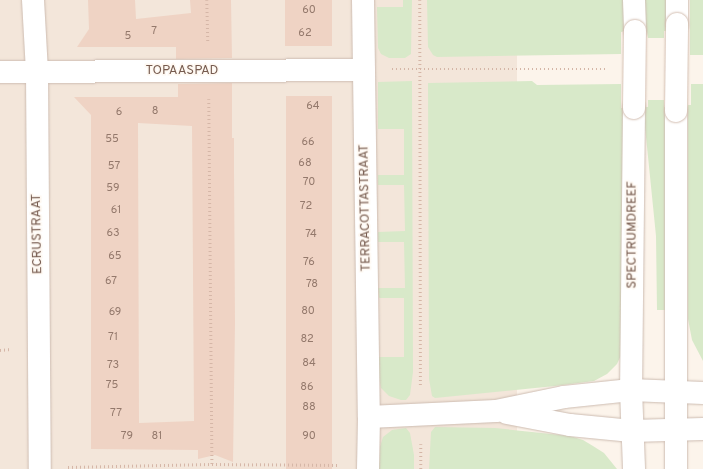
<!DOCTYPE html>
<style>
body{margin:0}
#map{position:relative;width:703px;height:469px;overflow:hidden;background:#fcf4eb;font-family:Overpass,sans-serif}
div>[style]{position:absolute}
.residential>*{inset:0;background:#f3e6da;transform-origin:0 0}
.green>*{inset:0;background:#d8e9c9;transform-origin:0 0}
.building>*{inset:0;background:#efd3c4;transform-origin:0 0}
.path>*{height:2.5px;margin-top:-1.25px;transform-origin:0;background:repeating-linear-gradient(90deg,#d5b6a7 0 1px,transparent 0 4px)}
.roads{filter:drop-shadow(0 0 1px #cdbcb1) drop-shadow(0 0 1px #cdbcb1)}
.street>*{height:22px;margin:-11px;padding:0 11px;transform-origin:11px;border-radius:11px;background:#fff}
.secondary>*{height:22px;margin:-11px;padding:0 11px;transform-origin:11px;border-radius:11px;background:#fff}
.bridges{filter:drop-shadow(0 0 1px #d3beb1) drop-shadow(0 0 1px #d3beb1)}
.secondary-bridge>*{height:22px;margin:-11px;padding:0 11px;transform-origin:11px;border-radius:11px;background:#fff}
span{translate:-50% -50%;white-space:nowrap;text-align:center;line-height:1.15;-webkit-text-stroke:3px #fef8f1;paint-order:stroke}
.number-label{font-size:11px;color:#94796c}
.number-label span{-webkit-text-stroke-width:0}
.street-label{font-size:13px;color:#765b4f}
</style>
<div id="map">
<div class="residential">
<div style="left:0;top:0;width:517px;height:469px"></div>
</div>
<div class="green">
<div style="clip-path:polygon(403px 0,412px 0,411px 54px,405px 58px,389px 58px,381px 54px,378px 48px,377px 7px,403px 7px)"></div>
<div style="clip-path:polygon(427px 0,625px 0,625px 31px,621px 32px,621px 54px,437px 57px,433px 55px,428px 47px)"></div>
<div style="clip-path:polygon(644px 0,667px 0,667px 31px,664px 31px,664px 38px,648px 38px,647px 32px,645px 31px)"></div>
<div style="left:690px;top:0;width:13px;height:55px"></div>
<div style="clip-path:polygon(412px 81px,413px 372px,410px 395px,406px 400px,401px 400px,389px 396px,381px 388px,379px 378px,379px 357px,404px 357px,404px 298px,379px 298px,378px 288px,405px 288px,404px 242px,378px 242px,378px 232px,405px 231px,404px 185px,378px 185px,378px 175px,404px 175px,404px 129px,378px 129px,378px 82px)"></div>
<div style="clip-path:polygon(532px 81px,537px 85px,621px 84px,621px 108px,624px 108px,623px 351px,617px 364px,607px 374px,594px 381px,555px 386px,435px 398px,432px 396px,429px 379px,428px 83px)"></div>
<div style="clip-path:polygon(691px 84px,703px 84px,703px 361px,692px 340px,688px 319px,688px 105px,691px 105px)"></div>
<div style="clip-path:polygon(648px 100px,664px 100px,664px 107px,667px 107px,669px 310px,657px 310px,656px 236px,644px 117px,644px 107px,648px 107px)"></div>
<div style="clip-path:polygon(435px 427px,495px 428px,570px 436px,583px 440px,593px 446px,604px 453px,617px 469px,429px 469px,431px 432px)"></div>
<div style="clip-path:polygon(406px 428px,410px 433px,414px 455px,414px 469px,379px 469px,380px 447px,383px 437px,392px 430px)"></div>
</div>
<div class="building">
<div style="clip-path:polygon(88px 0,135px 0,136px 19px,191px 13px,190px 0,231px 0,232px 58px,176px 59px,176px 47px,77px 47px,89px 29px)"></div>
<div style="left:285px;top:0;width:47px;height:46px"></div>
<div style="clip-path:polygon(evenodd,232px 83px,232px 138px,234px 138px,234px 168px,235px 323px,233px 462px,215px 455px,198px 459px,198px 450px,91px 449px,91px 115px,74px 97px,178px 97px,178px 84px,232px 83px,138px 123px,192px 126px,194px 421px,139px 423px,138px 123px)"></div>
<div style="left:286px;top:96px;width:46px;height:373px"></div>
</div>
<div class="path">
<div style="left:207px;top:0;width:42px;rotate:88.6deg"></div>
<div style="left:420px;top:0;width:387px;rotate:89.9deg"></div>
<div style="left:392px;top:69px;width:215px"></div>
<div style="left:209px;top:99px;width:365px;rotate:89.5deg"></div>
<div style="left:0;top:350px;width:11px;rotate:-5deg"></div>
<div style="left:421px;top:444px;width:25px;rotate:90deg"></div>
<div style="left:68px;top:467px;width:144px;rotate:-1.2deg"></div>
<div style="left:212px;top:464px;width:127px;rotate:0.5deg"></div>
</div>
<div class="roads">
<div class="street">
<div style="left:33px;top:0;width:72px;rotate:86.8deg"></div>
<div style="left:37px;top:72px;width:397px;rotate:89.6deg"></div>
<div style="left:363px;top:0;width:417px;rotate:89.2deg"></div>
<div style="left:369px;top:417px;width:52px;rotate:91.1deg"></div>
<div style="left:0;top:72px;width:364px;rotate:-0.3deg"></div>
<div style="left:507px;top:413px;width:64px;rotate:10.8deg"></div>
<div style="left:570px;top:425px;width:62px;rotate:5.5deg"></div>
<div style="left:632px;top:431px;width:71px;rotate:-1.6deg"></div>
<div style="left:369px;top:417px;width:127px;rotate:-2.7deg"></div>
<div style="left:496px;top:411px;width:69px;rotate:-11.6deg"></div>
<div style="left:564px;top:397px;width:67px;rotate:-6deg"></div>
<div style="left:631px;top:390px;width:72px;rotate:2.4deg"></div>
</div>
<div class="secondary">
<div style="left:634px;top:0;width:31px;rotate:88deg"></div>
<div style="left:677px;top:0;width:24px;rotate:90deg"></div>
<div style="left:634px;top:108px;width:282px;rotate:90.6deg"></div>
<div style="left:631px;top:390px;width:79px;rotate:87.8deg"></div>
<div style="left:676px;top:469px;width:358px;rotate:-90deg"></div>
</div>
</div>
<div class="bridges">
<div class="secondary-bridge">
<div style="left:634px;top:108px;width:77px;rotate:-89.3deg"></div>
<div style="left:676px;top:111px;width:87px;rotate:-89.3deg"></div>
</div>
</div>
<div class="number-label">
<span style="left:309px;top:10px">60</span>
<span style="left:154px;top:31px">7</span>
<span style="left:305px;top:33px">62</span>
<span style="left:128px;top:36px">5</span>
<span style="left:313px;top:106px">64</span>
<span style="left:155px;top:111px">8</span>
<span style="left:119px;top:112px">6</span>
<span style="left:112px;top:139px">55</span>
<span style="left:308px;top:142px">66</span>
<span style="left:305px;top:163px">68</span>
<span style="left:114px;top:166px">57</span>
<span style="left:309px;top:182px">70</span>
<span style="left:113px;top:188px">59</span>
<span style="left:306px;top:206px">72</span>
<span style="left:116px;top:210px">61</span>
<span style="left:113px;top:233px">63</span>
<span style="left:311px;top:234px">74</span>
<span style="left:115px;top:256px">65</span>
<span style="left:309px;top:262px">76</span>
<span style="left:111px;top:281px">67</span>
<span style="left:312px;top:284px">78</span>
<span style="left:308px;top:311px">80</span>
<span style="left:115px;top:312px">69</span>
<span style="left:113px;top:337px">71</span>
<span style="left:307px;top:339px">82</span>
<span style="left:309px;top:363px">84</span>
<span style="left:113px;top:365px">73</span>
<span style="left:112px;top:385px">75</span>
<span style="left:307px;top:387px">86</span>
<span style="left:309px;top:407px">88</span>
<span style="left:116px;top:413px">77</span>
<span style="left:127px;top:436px">79</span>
<span style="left:157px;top:436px">81</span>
<span style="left:309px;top:436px">90</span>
</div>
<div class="street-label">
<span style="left:182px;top:71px">TOPAASPAD</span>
<span style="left:366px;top:208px;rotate:-91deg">TERRACOTTASTRAAT</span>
<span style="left:38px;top:234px;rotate:-91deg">ECRUSTRAAT</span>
<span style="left:633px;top:235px;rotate:-90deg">SPECTRUMDREEF</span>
</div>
</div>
